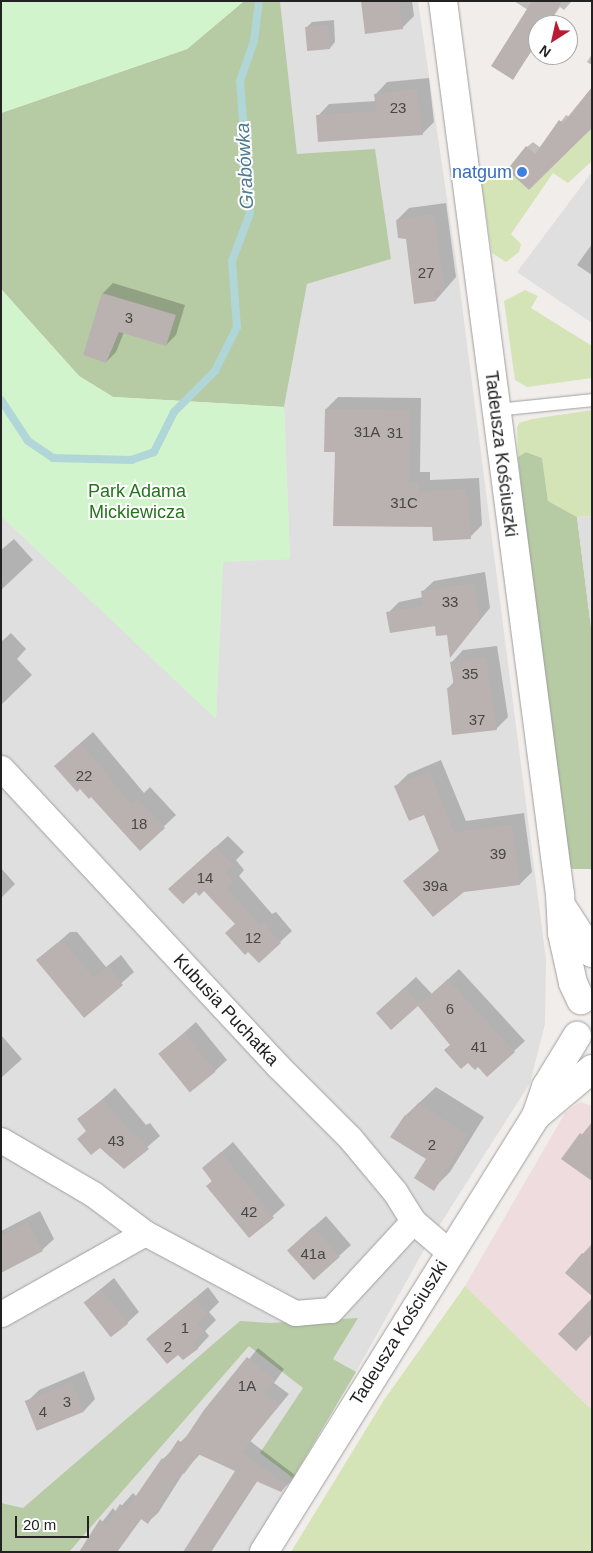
<!DOCTYPE html>
<meta charset="utf-8">
<style>
body{margin:0}
#map{position:relative;width:593px;height:1553px;overflow:hidden;background:#f1edea;font-family:Arial,sans-serif}
div>[style]{position:absolute}
.residential>*{inset:0;background:#dfdfdf}
.commercial>*{inset:0;background:#efdcde}
.grass>*{inset:0;background:#d4e4b7}
.forest>*{inset:0;background:#b6caa4}
.park>*{inset:0;background:#d1f4cd}
.parking>*{inset:0;background:#dedede}
.shadow>*{inset:0;background:#0003}
.stream>*{height:8px;margin:-4px;padding:0 4px;transform-origin:4px;border-radius:4px;background:#b0d6d8}
.building>*{inset:0;background:#bab2b0;transform-origin:0 0}
.roads{filter:drop-shadow(0 0 1px #9f9f9f) drop-shadow(0 0 1px #9f9f9f)}
.service>*{height:12px;margin:-6px;padding:0 6px;transform-origin:6px;border-radius:6px;background:#fff}
.minor>*{height:25px;margin:-12.5px;padding:0 12.5px;transform-origin:12.5px;border-radius:12.5px;background:#fff}
.tertiary>*{height:28px;margin:-14px;padding:0 14px;transform-origin:14px;border-radius:14px;background:#fff}
.dots>*{width:14px;height:14px;translate:-50% -50%;box-sizing:border-box;border:2px solid #fff;border-radius:50%}
span{translate:-50% -50%;white-space:nowrap;text-align:center;line-height:1.15;-webkit-text-stroke:4px #fff;paint-order:stroke}
.number-label{font-size:15px;color:#484646}
.number-label span{-webkit-text-stroke-width:0}
.shop-label{font-size:18px;color:#366cbe}
.right{translate:-100% -50%;text-align:right}
.street-label{font-size:18px;color:#222}
.park-label{font-size:18px;color:#22751b}
.water-label{font-size:19px;color:#4e7a90;font-style:italic}
.frame{position:absolute;inset:0;border:2px solid #222;pointer-events:none}
.north{position:absolute;left:528px;top:15px;width:50px;height:50px;box-sizing:border-box;background:#fff;border:1px solid #a7a7a7;border-radius:50%;rotate:215deg;font-size:14px;font-weight:700;line-height:20px;text-align:center;color:#222}
.north::after{content:'';display:block;margin:auto;width:18px;height:22px;background:#b91a34;clip-path:polygon(50% 0,100% 100%,50% 72%,0 100%)}
.scale{position:absolute;left:15px;top:1516px;width:74px;height:22px;box-sizing:border-box;border:2px solid #222;border-top:0;padding-left:6px;font-size:15px;line-height:18px;white-space:nowrap;color:#222;-webkit-text-stroke:4px #fff;paint-order:stroke}
</style>
<div id="map">
<div class="residential">
<div style="clip-path:polygon(280px 1px,418px 1px,458px 274px,546px 960px,545px 1024px,530px 1083px,425px 1248px,356px 1372px,248px 1552px,1px 1552px,1px 516px,216px 718px,223px 561px,290px 559px,284px 407px,307px 284px,391px 259px,297px 154px)"></div>
<div style="clip-path:polygon(592px 172px,592px 323px,517px 272px)"></div>
</div>
<div class="commercial">
<div style="clip-path:polygon(580px 1102px,592px 1106px,592px 1410px,465px 1286px,565px 1113px)"></div>
</div>
<div class="grass">
<div style="clip-path:polygon(592px 128px,592px 161px,568px 183px,553px 173px,511px 234px,521px 244px,519px 252px,506px 262px,492px 253px,481px 182px,491px 180px,507px 170px,529px 190px)"></div>
<div style="clip-path:polygon(525px 290px,538px 296px,531px 308px,592px 346px,592px 378px,527px 387px,515px 380px,504px 301px)"></div>
<div style="clip-path:polygon(592px 410px,592px 516px,577px 517px,548px 501px,542px 458px,526px 452px,518px 457px,517px 428px,519px 423px,532px 419px)"></div>
<div style="clip-path:polygon(465px 1286px,592px 1410px,592px 1552px,291px 1552px,384px 1400px)"></div>
</div>
<div class="forest">
<div style="clip-path:polygon(244px 1px,280px 1px,297px 154px,375px 149px,391px 259px,307px 284px,284px 407px,113px 397px,79px 376px,1px 289px,1px 113px,187px 49px)"></div>
<div style="clip-path:polygon(526px 452px,542px 458px,548px 501px,577px 517px,592px 635px,592px 869px,573px 869px,562px 864px,518px 457px)"></div>
<div style="clip-path:polygon(358px 1318px,333px 1359px,356px 1372px,293px 1478px,260px 1453px,303px 1388px,249px 1346px,69px 1552px,1px 1552px,1px 1503px,23px 1508px,240px 1321px,270px 1323px)"></div>
</div>
<div class="park">
<div style="clip-path:polygon(1px 1px,244px 1px,187px 49px,1px 113px)"></div>
<div style="clip-path:polygon(1px 289px,79px 376px,113px 397px,284px 407px,290px 559px,223px 562px,216px 719px,1px 516px)"></div>
</div>
<div class="parking">
<div style="clip-path:polygon(592px 516px,592px 635px,577px 517px)"></div>
</div>
<div class="shadow">
<div style="clip-path:polygon(362px 1px,412px 1px,414px 16px,402px 28px)"></div>
<div style="clip-path:polygon(514px 1px,572px 1px,564px 10px,560px 7px,548px 25px,538px 25px,538px 42px,513px 78px,528px 10px)"></div>
<div style="clip-path:polygon(334px 20px,335px 42px,330px 48px,306px 28px,312px 22px)"></div>
<div style="clip-path:polygon(592px 54px,592px 65px,587px 62px)"></div>
<div style="clip-path:polygon(429px 78px,434px 122px,422px 134px,318px 116px,329px 104px,376px 101px,376px 94px,387px 82px)"></div>
<div style="clip-path:polygon(566px 115px,592px 128px,529px 188px,527px 147px,533px 142px,541px 148px)"></div>
<div style="clip-path:polygon(446px 203px,456px 277px,436px 300px,397px 220px,409px 208px)"></div>
<div style="clip-path:polygon(592px 244px,592px 275px,577px 265px)"></div>
<div style="clip-path:polygon(113px 283px,185px 305px,176px 335px,166px 345px,124px 332px,116px 352px,106px 362px,85px 354px,103px 293px)"></div>
<div style="clip-path:polygon(338px 397px,421px 398px,420px 472px,430px 472px,430px 480px,479px 478px,482px 525px,470px 537px,433px 526px,326px 409px)"></div>
<div style="clip-path:polygon(14px 539px,33px 560px,1px 590px,1px 550px)"></div>
<div style="clip-path:polygon(485px 572px,490px 608px,451px 655px,448px 633px,436px 625px,388px 613px,399px 602px,423px 597px,422px 592px,434px 581px)"></div>
<div style="clip-path:polygon(11px 633px,26px 649px,17px 659px,32px 675px,1px 705px,1px 642px)"></div>
<div style="clip-path:polygon(497px 646px,508px 717px,496px 729px,448px 688px,454px 682px,452px 662px,463px 650px)"></div>
<div style="clip-path:polygon(93px 732px,144px 793px,150px 787px,176px 815px,140px 849px,91px 795px,68px 754px)"></div>
<div style="clip-path:polygon(441px 760px,466px 821px,524px 813px,532px 872px,520px 884px,405px 881px,440px 850px,425px 814px,396px 786px,408px 774px)"></div>
<div style="clip-path:polygon(228px 836px,244px 852px,236px 860px,244px 870px,239px 876px,272px 914px,276px 912px,292px 931px,280px 942px,236px 924px,204px 889px,182px 877px)"></div>
<div style="clip-path:polygon(1px 868px,15px 884px,1px 898px)"></div>
<div style="clip-path:polygon(70px 932px,77px 932px,106px 967px,121px 955px,134px 972px,84px 1016px,38px 960px)"></div>
<div style="clip-path:polygon(459px 969px,525px 1041px,514px 1051px,478px 1065px,452px 1044px,418px 1004px,388px 1003px,416px 977px,432px 994px)"></div>
<div style="clip-path:polygon(196px 1022px,227px 1060px,215px 1071px,160px 1054px)"></div>
<div style="clip-path:polygon(1px 1035px,22px 1059px,1px 1078px)"></div>
<div style="clip-path:polygon(436px 1087px,484px 1117px,450px 1172px,433px 1189px,427px 1159px,406px 1115px)"></div>
<div style="clip-path:polygon(115px 1088px,146px 1125px,150px 1123px,160px 1136px,124px 1167px,113px 1155px,110px 1157px,79px 1120px)"></div>
<div style="clip-path:polygon(592px 1122px,592px 1179px,563px 1158px)"></div>
<div style="clip-path:polygon(233px 1142px,285px 1205px,249px 1237px,203px 1168px)"></div>
<div style="clip-path:polygon(40px 1211px,54px 1239px,42px 1250px,1px 1272px,1px 1231px)"></div>
<div style="clip-path:polygon(326px 1216px,351px 1245px,339px 1256px,300px 1239px)"></div>
<div style="clip-path:polygon(592px 1244px,592px 1296px,566px 1272px)"></div>
<div style="clip-path:polygon(114px 1278px,139px 1312px,127px 1323px,85px 1302px)"></div>
<div style="clip-path:polygon(208px 1287px,219px 1302px,209px 1312px,216px 1320px,205px 1331px,209px 1336px,198px 1348px,183px 1359px,179px 1353px,148px 1339px)"></div>
<div style="clip-path:polygon(258px 1348px,284px 1369px,274px 1383px,289px 1394px,250px 1441px,295px 1475px,291px 1481px,281px 1491px,258px 1480px,211px 1552px,184px 1552px,237px 1471px,200px 1454px,184px 1472px,158px 1513px,148px 1522px,142px 1518px,117px 1552px,79px 1552px,113px 1508px,116px 1512px,133px 1493px,137px 1497px,163px 1459px,191px 1432px)"></div>
<div style="clip-path:polygon(84px 1371px,95px 1399px,84px 1411px,27px 1402px,39px 1390px)"></div>
</div>
<div class="stream">
<div style="left:1px;top:400px;width:49px;rotate:56.6deg"></div>
<div style="left:28px;top:441px;width:30px;rotate:34deg"></div>
<div style="left:53px;top:458px;width:78px;rotate:1.5deg"></div>
<div style="left:131px;top:460px;width:24px;rotate:-19deg"></div>
<div style="left:154px;top:452px;width:45px;rotate:-63.4deg"></div>
<div style="left:174px;top:412px;width:58px;rotate:-45deg"></div>
<div style="left:215px;top:371px;width:49px;rotate:-63.4deg"></div>
<div style="left:237px;top:327px;width:66px;rotate:-94.3deg"></div>
<div style="left:232px;top:261px;width:51px;rotate:-69.4deg"></div>
<div style="left:250px;top:213px;width:132px;rotate:-94.3deg"></div>
<div style="left:240px;top:81px;width:42px;rotate:-70.7deg"></div>
<div style="left:254px;top:41px;width:40px;rotate:-82.9deg"></div>
</div>
<div class="building">
<div style="clip-path:polygon(361px 1px,399px 1px,403px 29px,365px 34px)"></div>
<div style="clip-path:polygon(532px 1px,562px 1px,547px 25px,538px 25px,538px 40px,513px 80px,491px 66px)"></div>
<div style="left:328px;top:25px;width:24px;height:23px;rotate:85deg"></div>
<div style="clip-path:polygon(592px 87px,592px 128px,529px 190px,507px 170px,526px 146px,535px 154px,559px 120px,563px 123px)"></div>
<div style="clip-path:polygon(417px 89px,423px 135px,318px 142px,316px 115px,376px 111px,374px 94px)"></div>
<div style="clip-path:polygon(434px 214px,445px 290px,435px 291px,436px 301px,414px 304px,406px 239px,398px 238px,396px 220px)"></div>
<div style="clip-path:polygon(102px 293px,176px 315px,166px 346px,119px 332px,106px 363px,83px 355px)"></div>
<div style="clip-path:polygon(325px 409px,410px 410px,409px 483px,419px 483px,418px 492px,467px 489px,471px 539px,433px 541px,432px 527px,333px 526px,335px 452px,324px 452px)"></div>
<div style="clip-path:polygon(474px 583px,480px 620px,450px 658px,447px 635px,436px 636px,435px 626px,390px 633px,386px 612px,423px 606px,421px 591px)"></div>
<div style="clip-path:polygon(486px 657px,497px 730px,452px 735px,447px 688px,454px 687px,450px 662px)"></div>
<div style="clip-path:polygon(81px 743px,131px 804px,137px 798px,165px 828px,140px 851px,91px 797px,89px 799px,80px 789px,77px 792px,54px 766px)"></div>
<div style="clip-path:polygon(429px 771px,454px 832px,512px 825px,520px 885px,464px 892px,433px 917px,403px 881px,439px 851px,424px 815px,409px 821px,394px 786px)"></div>
<div style="clip-path:polygon(215px 847px,233px 865px,225px 872px,233px 883px,227px 888px,260px 925px,263px 922px,281px 943px,259px 963px,248px 952px,245px 955px,225px 933px,235px 924px,204px 891px,199px 896px,196px 892px,183px 904px,168px 889px)"></div>
<div style="clip-path:polygon(57px 943px,65px 943px,93px 978px,108px 966px,123px 985px,84px 1018px,36px 960px)"></div>
<div style="clip-path:polygon(448px 979px,515px 1052px,487px 1077px,478px 1067px,475px 1070px,468px 1063px,461px 1069px,444px 1050px,450px 1045px,418px 1006px,391px 1030px,376px 1013px,405px 987px,420px 1004px)"></div>
<div style="left:184px;top:1033px;width:50px;height:33px;rotate:51deg"></div>
<div style="clip-path:polygon(103px 1099px,134px 1136px,137px 1134px,149px 1149px,124px 1169px,100px 1148px,91px 1155px,77px 1139px,86px 1131px,77px 1119px)"></div>
<div style="clip-path:polygon(418px 1103px,468px 1135px,434px 1191px,414px 1178px,426px 1159px,390px 1137px,405px 1115px,409px 1117px)"></div>
<div style="clip-path:polygon(580px 1133px,592px 1141px,592px 1181px,561px 1159px)"></div>
<div style="clip-path:polygon(221px 1152px,274px 1218px,249px 1238px,206px 1186px,212px 1181px,202px 1168px)"></div>
<div style="clip-path:polygon(28px 1222px,43px 1251px,1px 1273px,1px 1236px)"></div>
<div style="left:313px;top:1227px;width:40px;height:35px;rotate:48deg"></div>
<div style="clip-path:polygon(582px 1253px,592px 1262px,592px 1296px,565px 1273px)"></div>
<div style="left:101px;top:1289px;width:44px;height:22px;rotate:52deg"></div>
<div style="clip-path:polygon(195px 1298px,208px 1314px,197px 1323px,205px 1333px,193px 1342px,198px 1349px,183px 1360px,178px 1355px,167px 1364px,146px 1339px)"></div>
<div style="clip-path:polygon(592px 1298px,592px 1334px,576px 1351px,558px 1334px)"></div>
<div style="clip-path:polygon(247px 1357px,275px 1380px,265px 1393px,280px 1404px,242px 1452px,286px 1485px,281px 1492px,256px 1481px,209px 1552px,183px 1552px,235px 1471px,198px 1454px,184px 1474px,181px 1472px,148px 1524px,127px 1509px,162px 1458px,164px 1461px,178px 1440px,182px 1443px,204px 1410px)"></div>
<div style="left:72px;top:1382px;width:32px;height:51px;rotate:68deg"></div>
<div style="clip-path:polygon(120px 1504px,139px 1519px,117px 1552px,79px 1552px,100px 1519px,106px 1525px)"></div>
</div>
<div class="roads">
<div class="service">
<div style="left:496px;top:410px;width:97px;rotate:-5.9deg"></div>
</div>
<div class="minor">
<div style="left:1px;top:768px;width:407px;rotate:47.1deg"></div>
<div style="left:278px;top:1066px;width:102px;rotate:45deg"></div>
<div style="left:350px;top:1138px;width:70px;rotate:50.2deg"></div>
<div style="left:395px;top:1192px;width:34px;rotate:58deg"></div>
<div style="left:413px;top:1221px;width:48px;rotate:40.7deg"></div>
<div style="left:1px;top:1140px;width:107px;rotate:30.4deg"></div>
<div style="left:93px;top:1194px;width:65px;rotate:36.9deg"></div>
<div style="left:145px;top:1233px;width:170px;rotate:28.1deg"></div>
<div style="left:295px;top:1313px;width:36px;rotate:-5deg"></div>
<div style="left:331px;top:1310px;width:121px;rotate:-47.3deg"></div>
<div style="left:1px;top:1314px;width:165px;rotate:-29.4deg"></div>
</div>
<div class="tertiary">
<div style="left:443px;top:1px;width:901px;rotate:82.54deg"></div>
<div style="left:560px;top:894px;width:39px;rotate:87deg"></div>
<div style="left:562px;top:933px;width:51px;rotate:77.6deg"></div>
<div style="left:573px;top:983px;width:19px;rotate:65deg"></div>
<div style="left:562px;top:907px;width:55px;rotate:56.9deg"></div>
<div style="left:536px;top:1116px;width:73px;rotate:-40deg"></div>
<div style="left:264px;top:1552px;width:514px;rotate:-58.04deg"></div>
<div style="left:536px;top:1116px;width:31px;rotate:-71deg"></div>
<div style="left:546px;top:1087px;width:60px;rotate:-58.7deg"></div>
</div>
</div>
<div class="dots">
<div style="left:522px;top:172px;background:#3f7fe0"></div>
</div>
<div class="number-label">
<span style="left:398px;top:108px">23</span>
<span style="left:426px;top:273px">27</span>
<span style="left:129px;top:318px">3</span>
<span style="left:367px;top:432px">31A</span>
<span style="left:395px;top:433px">31</span>
<span style="left:404px;top:503px">31C</span>
<span style="left:450px;top:602px">33</span>
<span style="left:470px;top:674px">35</span>
<span style="left:477px;top:720px">37</span>
<span style="left:84px;top:776px">22</span>
<span style="left:139px;top:824px">18</span>
<span style="left:498px;top:854px">39</span>
<span style="left:205px;top:878px">14</span>
<span style="left:435px;top:886px">39a</span>
<span style="left:253px;top:938px">12</span>
<span style="left:450px;top:1009px">6</span>
<span style="left:479px;top:1047px">41</span>
<span style="left:116px;top:1141px">43</span>
<span style="left:432px;top:1145px">2</span>
<span style="left:249px;top:1212px">42</span>
<span style="left:313px;top:1254px">41a</span>
<span style="left:185px;top:1328px">1</span>
<span style="left:168px;top:1347px">2</span>
<span style="left:247px;top:1386px">1A</span>
<span style="left:67px;top:1402px">3</span>
<span style="left:43px;top:1412px">4</span>
</div>
<div class="shop-label">
<span class="right" style="left:512px;top:172px">natgum</span>
</div>
<div class="street-label">
<span style="left:501px;top:454px;rotate:83deg">Tadeusza Kościuszki</span>
<span style="left:226px;top:1010px;rotate:47deg">Kubusia Puchatka</span>
<span style="left:399px;top:1333px;rotate:-58deg">Tadeusza Kościuszki</span>
</div>
<div class="park-label">
<span style="left:137px;top:502px">Park Adama<br>Mickiewicza</span>
</div>
<div class="water-label">
<span style="left:245px;top:166px;rotate:-93deg">Grabówka</span>
</div>
<div class="frame"></div>
<div class="north">N</div>
<div class="scale">20 m</div>
</div>
